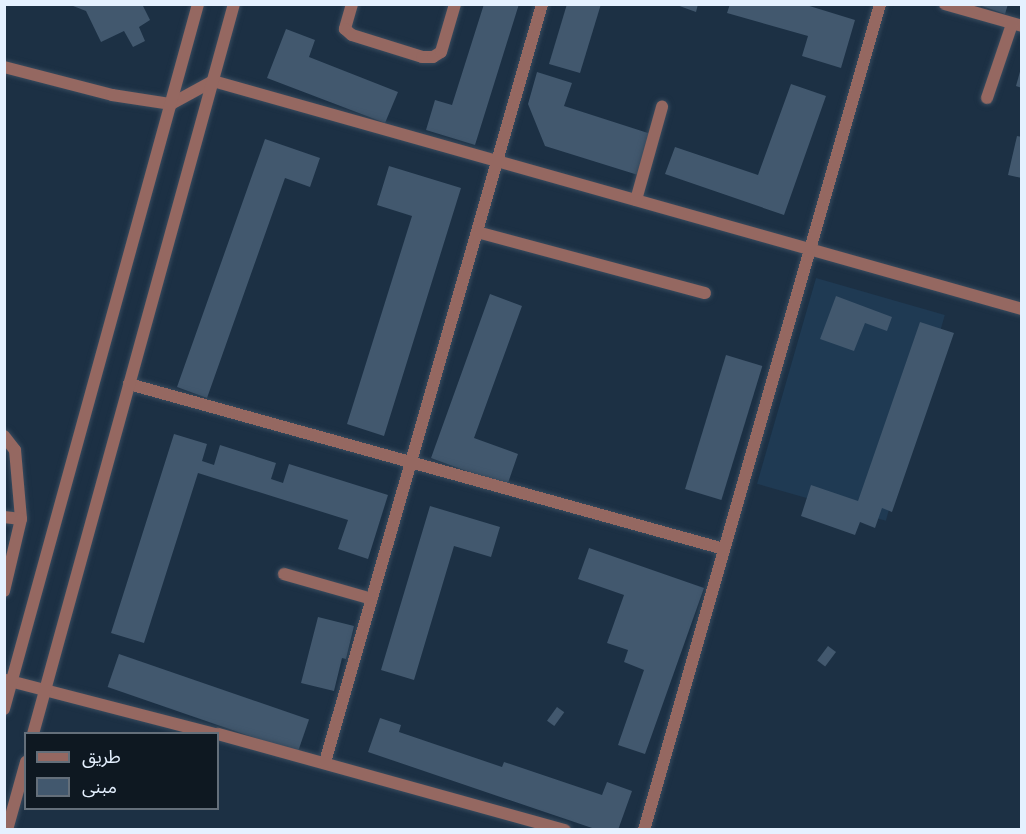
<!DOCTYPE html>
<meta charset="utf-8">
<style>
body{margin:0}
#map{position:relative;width:1026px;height:834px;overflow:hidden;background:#1c3044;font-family:Signika,"Noto Sans Arabic",sans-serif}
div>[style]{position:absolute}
.built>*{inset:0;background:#1f3a53;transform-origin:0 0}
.building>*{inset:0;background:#42586e;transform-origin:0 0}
.roads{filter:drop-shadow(0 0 2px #384b5e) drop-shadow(0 0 2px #384b5e)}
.minor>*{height:12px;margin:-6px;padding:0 6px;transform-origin:6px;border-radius:6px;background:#956861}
span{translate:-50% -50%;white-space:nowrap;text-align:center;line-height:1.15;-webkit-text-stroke:5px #0e1821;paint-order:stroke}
.frame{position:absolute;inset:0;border:6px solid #e5f1ff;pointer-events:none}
.legend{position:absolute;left:24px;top:732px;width:195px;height:78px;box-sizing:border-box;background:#0e1821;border:2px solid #646f7a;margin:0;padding:8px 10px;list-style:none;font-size:18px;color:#e5f1ff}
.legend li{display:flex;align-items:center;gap:12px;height:30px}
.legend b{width:30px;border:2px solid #646f7a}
</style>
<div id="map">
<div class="built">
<div style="left:816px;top:278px;width:134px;height:214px;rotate:16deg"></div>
</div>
<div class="building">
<div style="clip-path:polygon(68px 4px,142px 4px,150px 20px,139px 27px,145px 41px,133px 47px,124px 31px,101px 42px,86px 11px)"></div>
<div style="clip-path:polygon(484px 4px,519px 4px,475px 145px,426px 130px,435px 100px,452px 105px)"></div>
<div style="clip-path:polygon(567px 4px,601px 4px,580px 73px,549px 64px)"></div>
<div style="clip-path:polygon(674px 4px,698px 4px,696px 12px)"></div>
<div style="clip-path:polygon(730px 4px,803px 4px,855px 20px,841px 68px,802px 56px,808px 36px,727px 13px)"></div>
<div style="clip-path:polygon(976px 4px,1008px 4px,1005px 14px)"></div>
<div style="clip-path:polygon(286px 29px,315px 40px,309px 57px,398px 92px,385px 123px,267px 78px)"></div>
<div style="clip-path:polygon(1021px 68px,1022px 68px,1022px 88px,1016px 86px)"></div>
<div style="clip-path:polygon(537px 72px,572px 83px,564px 106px,651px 134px,638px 175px,545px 146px,528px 104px)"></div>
<div style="clip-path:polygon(791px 84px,826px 96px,784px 215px,665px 174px,675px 147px,758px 175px)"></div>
<div style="clip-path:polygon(1017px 136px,1022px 137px,1022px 178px,1008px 175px)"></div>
<div style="clip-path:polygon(265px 139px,320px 158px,310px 187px,285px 178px,207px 398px,177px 387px)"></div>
<div style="clip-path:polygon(389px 166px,461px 188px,384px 436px,347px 424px,412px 216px,377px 205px)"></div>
<div style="clip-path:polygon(490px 294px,522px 306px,474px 438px,518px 454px,507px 486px,431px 458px)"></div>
<div style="clip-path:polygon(836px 296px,892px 317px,887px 331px,865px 323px,854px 351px,820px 339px)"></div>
<div style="clip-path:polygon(920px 322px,954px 333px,892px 512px,882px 508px,875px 528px,860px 522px,855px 535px,801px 516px,811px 485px,858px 501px)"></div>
<div style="left:726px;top:355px;width:38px;height:140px;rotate:17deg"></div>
<div style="clip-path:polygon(174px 434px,207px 444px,202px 461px,214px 465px,220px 445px,276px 463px,271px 479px,283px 483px,289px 464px,388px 495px,368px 559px,338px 549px,348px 520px,198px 473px,144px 643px,111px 633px)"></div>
<div style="clip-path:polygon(430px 506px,500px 527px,491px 557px,454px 546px,414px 680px,381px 670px)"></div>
<div style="clip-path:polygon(589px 548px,704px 588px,645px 754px,618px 745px,644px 670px,624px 662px,628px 650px,607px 643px,624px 595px,578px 579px)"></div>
<div style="clip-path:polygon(318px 617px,354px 626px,346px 659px,342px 658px,334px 691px,301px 683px)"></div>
<div style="left:828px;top:646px;width:10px;height:18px;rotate:37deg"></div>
<div style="left:119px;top:654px;width:201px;height:35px;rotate:19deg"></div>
<div style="left:557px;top:707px;width:9px;height:17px;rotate:36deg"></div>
<div style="clip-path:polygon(380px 718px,401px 725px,399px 732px,502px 767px,504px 762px,602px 795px,607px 782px,632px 791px,618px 830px,598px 830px,368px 752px)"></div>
</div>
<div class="roads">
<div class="minor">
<div style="left:352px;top:4px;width:26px;rotate:106deg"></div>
<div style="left:345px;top:29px;width:9px;rotate:41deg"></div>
<div style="left:352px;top:35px;width:73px;rotate:17.4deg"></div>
<div style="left:422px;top:57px;width:11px"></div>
<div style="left:433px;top:57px;width:9px;rotate:-32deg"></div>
<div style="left:441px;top:52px;width:50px;rotate:-73.7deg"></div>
<div style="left:945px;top:4px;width:80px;rotate:15.9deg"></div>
<div style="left:4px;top:67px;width:112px;rotate:14.5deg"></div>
<div style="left:112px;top:95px;width:60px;rotate:8.7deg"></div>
<div style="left:171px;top:104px;width:48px;rotate:-28.7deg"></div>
<div style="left:213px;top:81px;width:841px;rotate:15.74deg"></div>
<div style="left:987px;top:98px;width:78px;rotate:-71.3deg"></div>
<div style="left:636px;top:200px;width:97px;rotate:-74.4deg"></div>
<div style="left:477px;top:232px;width:236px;rotate:15deg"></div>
<div style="left:129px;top:384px;width:617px;rotate:15.5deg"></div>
<div style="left:4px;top:436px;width:18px;rotate:52deg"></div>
<div style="left:15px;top:450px;width:69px;rotate:85deg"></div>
<div style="left:4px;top:517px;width:17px;rotate:7deg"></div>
<div style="left:21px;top:519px;width:74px;rotate:103.3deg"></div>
<div style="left:284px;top:574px;width:91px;rotate:15.9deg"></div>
<div style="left:6px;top:680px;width:216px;rotate:14.5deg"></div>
<div style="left:4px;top:709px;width:731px;rotate:-74.61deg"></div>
<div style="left:33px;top:734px;width:757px;rotate:-74.61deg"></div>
<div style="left:218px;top:734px;width:360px;rotate:15.5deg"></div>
<div style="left:325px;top:762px;width:788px;rotate:-74.02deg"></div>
<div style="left:7px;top:830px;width:71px;rotate:-74.4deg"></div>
<div style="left:644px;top:830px;width:859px;rotate:-74.05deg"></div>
</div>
</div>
<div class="frame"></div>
<ul class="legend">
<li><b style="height:8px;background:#956861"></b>طريق</li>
<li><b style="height:16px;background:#42586e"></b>مبنى</li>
</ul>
</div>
